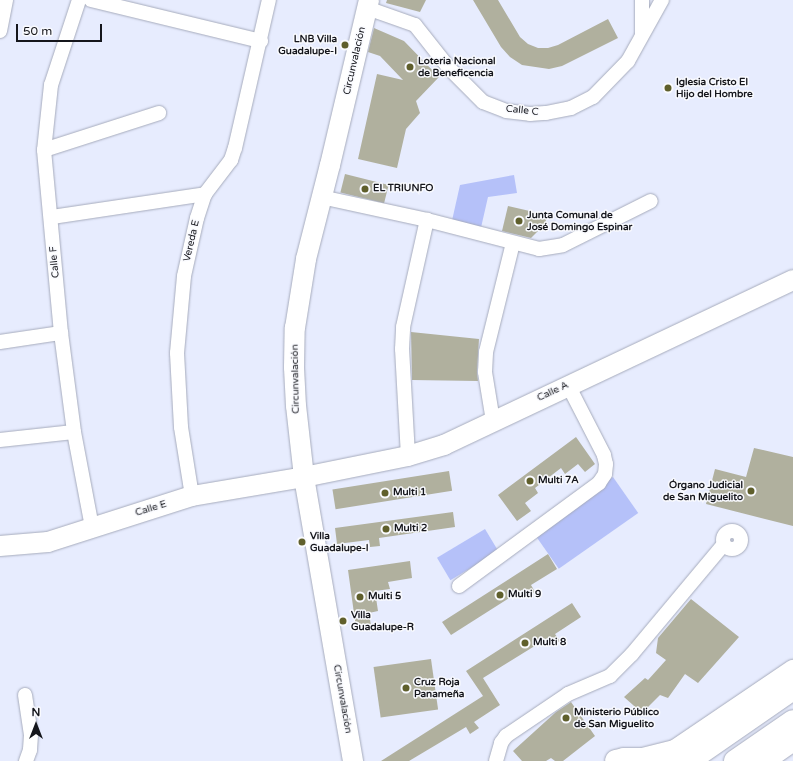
<!DOCTYPE html>
<meta charset="utf-8">
<style>
body{margin:0}
#map{position:relative;width:793px;height:761px;overflow:hidden;background:#e7ecfe;font-family:"Varela Round",sans-serif}
div>[style]{position:absolute}
.green>*{inset:0;background:#b5c1f9;transform-origin:0 0}
.building>*{inset:0;background:#b0b09e;transform-origin:0 0}
.roads{filter:drop-shadow(0 0 1px #a6abbc) drop-shadow(0 0 1px #a6abbc)}
.street>*{height:14px;margin:-7px;padding:0 7px;transform-origin:7px;border-radius:7px;background:#fff}
.street>.ring{margin:-7px;padding:0;box-sizing:content-box;background:none;border:14px solid #fff;border-radius:50%}
.secondary>*{height:20px;margin:-10px;padding:0 10px;transform-origin:10px;border-radius:10px;background:#fff}
.primary>*{height:22px;margin:-11px;padding:0 11px;transform-origin:11px;border-radius:11px;background:#fff}
.dots>*{width:11px;height:11px;translate:-50% -50%;box-sizing:border-box;border:2px solid #f9fafe;border-radius:50%}
span{translate:-50% -50%;white-space:nowrap;text-align:center;line-height:1.15;-webkit-text-stroke:3px #f9fafe;paint-order:stroke}
.poi-label{font-size:10px;color:#15161c;font-weight:700}
.right{translate:-100% -50%;text-align:right}
.left{translate:0 -50%;text-align:left}
.street-label{font-size:10px;color:#15161c}
.north{position:absolute;left:16px;top:705px;width:40px;height:40px;-webkit-text-stroke:3px #f9fafe;paint-order:stroke;rotate:0deg;font-size:11px;font-weight:700;line-height:16px;text-align:center;color:#15161c}
.north::after{content:'';display:block;margin:auto;width:14px;height:18px;background:#15161c;clip-path:polygon(50% 0,100% 100%,50% 72%,0 100%)}
.scale{position:absolute;left:16px;top:24px;width:86px;height:18px;box-sizing:border-box;border:2px solid #15161c;border-top:0;padding-left:5px;font-size:12px;line-height:14px;white-space:nowrap;color:#15161c;-webkit-text-stroke:3px #f9fafe;paint-order:stroke}
</style>
<div id="map">
<div class="green">
<div style="clip-path:polygon(514px 175px,517px 193px,488px 197px,480px 232px,451px 225px,460px 185px)"></div>
<div style="left:613px;top:477px;width:44px;height:97px;rotate:55deg"></div>
<div style="left:485px;top:529px;width:26px;height:56px;rotate:59deg"></div>
</div>
<div class="building">
<div style="clip-path:polygon(387px 0,426px 0,420px 12px,386px 3px)"></div>
<div style="clip-path:polygon(473px 0,498px 0,520px 37px,528px 44px,538px 48px,548px 48px,558px 45px,608px 19px,618px 38px,562px 66px,549px 69px,522px 65px,510px 57px,501px 47px)"></div>
<div style="clip-path:polygon(374px 28px,404px 41px,439px 77px,416px 101px,420px 113px,406px 129px,397px 168px,358px 159px,377px 74px,403px 80px,380px 56px,368px 52px)"></div>
<div style="left:345px;top:174px;width:45px;height:19px;rotate:14deg"></div>
<div style="clip-path:polygon(508px 206px,547px 215px,545px 224px,531px 238px,502px 231px)"></div>
<div style="clip-path:polygon(411px 332px,479px 339px,477px 372px,478px 381px,412px 380px)"></div>
<div style="clip-path:polygon(576px 437px,595px 464px,585px 472px,578px 464px,565px 474px,561px 468px,535px 488px,538px 493px,525px 503px,531px 511px,517px 521px,498px 495px)"></div>
<div style="clip-path:polygon(754px 448px,793px 457px,793px 526px,706px 504px,715px 469px,746px 477px)"></div>
<div style="left:449px;top:471px;width:20px;height:118px;rotate:81deg"></div>
<div style="clip-path:polygon(453px 512px,455px 527px,379px 538px,380px 546px,370px 547px,369px 540px,337px 544px,335px 528px)"></div>
<div style="clip-path:polygon(548px 554px,557px 569px,531px 585px,535px 592px,527px 597px,522px 590px,451px 635px,442px 622px)"></div>
<div style="clip-path:polygon(410px 561px,412px 578px,388px 582px,390px 589px,375px 591px,378px 611px,369px 613px,371px 626px,356px 628px,348px 570px)"></div>
<div style="clip-path:polygon(691px 599px,739px 637px,698px 683px,685px 674px,668px 698px,660px 695px,642px 713px,624px 697px,645px 678px,648px 680px,666px 660px,656px 653px,658px 638px)"></div>
<div style="clip-path:polygon(572px 603px,581px 617px,555px 634px,560px 641px,551px 646px,546px 639px,483px 678px,500px 705px,474px 722px,479px 728px,470px 734px,466px 727px,409px 761px,381px 761px,483px 696px,466px 671px)"></div>
<div style="left:431px;top:659px;width:51px;height:58px;rotate:82deg"></div>
<div style="clip-path:polygon(571px 702px,595px 736px,563px 761px,555px 761px,551px 758px,546px 761px,522px 761px,513px 751px,556px 712px)"></div>
</div>
<div class="roads">
<div class="street">
<div style="left:79px;top:0;width:89px;rotate:108.2deg"></div>
<div style="left:51px;top:85px;width:65px;rotate:96.1deg"></div>
<div style="left:44px;top:150px;width:184px;rotate:84.7deg"></div>
<div style="left:61px;top:333px;width:100px;rotate:82.5deg"></div>
<div style="left:74px;top:432px;width:97px;rotate:79.3deg"></div>
<div style="left:91px;top:0;width:175px;rotate:13.6deg"></div>
<div style="left:642px;top:0;width:34px;rotate:90deg"></div>
<div style="left:367px;top:8px;width:51px;rotate:19.5deg"></div>
<div style="left:415px;top:25px;width:55px;rotate:51.7deg"></div>
<div style="left:449px;top:68px;width:48px;rotate:45deg"></div>
<div style="left:483px;top:102px;width:25px;rotate:21deg"></div>
<div style="left:506px;top:111px;width:24px;rotate:7deg"></div>
<div style="left:530px;top:114px;width:16px;rotate:-4deg"></div>
<div style="left:546px;top:113px;width:25px;rotate:-11deg"></div>
<div style="left:571px;top:108px;width:25px;rotate:-27deg"></div>
<div style="left:593px;top:97px;width:50px;rotate:-45.8deg"></div>
<div style="left:628px;top:61px;width:70px;rotate:-60.9deg"></div>
<div style="left:0;top:31px;width:32px;rotate:-79deg"></div>
<div style="left:44px;top:150px;width:121px;rotate:-17.8deg"></div>
<div style="left:321px;top:197px;width:108px;rotate:12.2deg"></div>
<div style="left:427px;top:220px;width:116px;rotate:14.5deg"></div>
<div style="left:539px;top:249px;width:24px;rotate:-9deg"></div>
<div style="left:563px;top:245px;width:98px;rotate:-26.6deg"></div>
<div style="left:52px;top:217px;width:155px;rotate:-8.5deg"></div>
<div style="left:0;top:342px;width:62px;rotate:-8.4deg"></div>
<div style="left:493px;top:421px;width:50px;rotate:-99.3deg"></div>
<div style="left:485px;top:372px;width:20px;rotate:-87deg"></div>
<div style="left:486px;top:352px;width:112px;rotate:-76.1deg"></div>
<div style="left:0;top:440px;width:74px;rotate:-6.2deg"></div>
<div style="left:408px;top:456px;width:107px;rotate:-93.2deg"></div>
<div style="left:402px;top:349px;width:22px;rotate:-87deg"></div>
<div style="left:403px;top:327px;width:110px;rotate:-77.4deg"></div>
<div style="left:192px;top:496px;width:70px;rotate:-99.1deg"></div>
<div style="left:181px;top:427px;width:74px;rotate:-93.1deg"></div>
<div style="left:177px;top:353px;width:77px;rotate:-84.8deg"></div>
<div style="left:184px;top:276px;width:59px;rotate:-77.4deg"></div>
<div style="left:197px;top:218px;width:25px;rotate:-72deg"></div>
<div style="left:205px;top:194px;width:43px;rotate:-52.6deg"></div>
<div style="left:231px;top:160px;width:13px;rotate:-72deg"></div>
<div style="left:235px;top:148px;width:152px;rotate:-77.1deg"></div>
<div class="ring" style="left:723px;top:531px;width:4px;height:4px"></div>
<div style="left:459px;top:586px;width:174px;rotate:-36.3deg"></div>
<div style="left:599px;top:483px;width:11px;rotate:-56deg"></div>
<div style="left:605px;top:474px;width:10px;rotate:-84deg"></div>
<div style="left:606px;top:464px;width:9px;rotate:-103deg"></div>
<div style="left:604px;top:455px;width:79px;rotate:-117.2deg"></div>
<div style="left:25px;top:695px;width:40px;rotate:81.5deg"></div>
<div style="left:31px;top:735px;width:15px;rotate:94deg"></div>
<div style="left:30px;top:750px;width:12px;rotate:110deg"></div>
<div style="left:496px;top:761px;width:19px;rotate:-74deg"></div>
<div style="left:501px;top:743px;width:9px;rotate:-54deg"></div>
<div style="left:506px;top:736px;width:75px;rotate:-34.1deg"></div>
<div style="left:568px;top:694px;width:46px;rotate:-23.2deg"></div>
<div style="left:610px;top:676px;width:31px;rotate:-45deg"></div>
<div style="left:632px;top:654px;width:143px;rotate:-50.1deg"></div>
</div>
<div class="secondary">
<div style="left:0;top:546px;width:48px;rotate:-4.8deg"></div>
<div style="left:48px;top:542px;width:151px;rotate:-17.7deg"></div>
<div style="left:192px;top:496px;width:114px;rotate:-9.6deg"></div>
<div style="left:304px;top:477px;width:106px;rotate:-11.4deg"></div>
<div style="left:408px;top:456px;width:38px;rotate:-17deg"></div>
<div style="left:444px;top:445px;width:386px;rotate:-25.3deg"></div>
<div style="left:353px;top:761px;width:288px;rotate:-99.8deg"></div>
<div style="left:304px;top:477px;width:71px;rotate:-96.4deg"></div>
<div style="left:296px;top:406px;width:39px;rotate:-93deg"></div>
<div style="left:294px;top:367px;width:39px;rotate:-89deg"></div>
<div style="left:295px;top:328px;width:70px;rotate:-80.9deg"></div>
<div style="left:306px;top:259px;width:97px;rotate:-75.7deg"></div>
<div style="left:330px;top:165px;width:170px;rotate:-76.7deg"></div>
</div>
<div class="primary">
<div style="left:643px;top:759px;width:33px;rotate:-14deg"></div>
<div style="left:675px;top:751px;width:143px;rotate:-34.1deg"></div>
<div style="left:616px;top:761px;width:8px;rotate:-14deg"></div>
<div style="left:624px;top:759px;width:19px"></div>
<div style="left:643px;top:759px;width:6px;rotate:18deg"></div>
<div style="left:689px;top:761px;width:126px;rotate:-34.7deg"></div>
<div style="left:735px;top:761px;width:70px;rotate:-34.6deg"></div>
<div style="left:763px;top:761px;width:37px;rotate:-35deg"></div>
</div>
</div>
<div class="dots">
<div style="left:345px;top:45px;background:#5f5f2c"></div>
<div style="left:410px;top:67px;background:#5f5f2c"></div>
<div style="left:668px;top:88px;background:#5f5f2c"></div>
<div style="left:365px;top:189px;background:#5f5f2c"></div>
<div style="left:519px;top:221px;background:#5f5f2c"></div>
<div style="left:530px;top:481px;background:#5f5f2c"></div>
<div style="left:751px;top:491px;background:#5f5f2c"></div>
<div style="left:385px;top:493px;background:#5f5f2c"></div>
<div style="left:386px;top:529px;background:#5f5f2c"></div>
<div style="left:302px;top:542px;background:#5f5f2c"></div>
<div style="left:500px;top:595px;background:#5f5f2c"></div>
<div style="left:360px;top:597px;background:#5f5f2c"></div>
<div style="left:343px;top:621px;background:#5f5f2c"></div>
<div style="left:525px;top:643px;background:#5f5f2c"></div>
<div style="left:406px;top:688px;background:#5f5f2c"></div>
<div style="left:566px;top:718px;background:#5f5f2c"></div>
</div>
<div class="poi-label">
<span class="right" style="left:337px;top:45px">LNB Villa<br>Guadalupe-I</span>
<span class="left" style="left:418px;top:67px">Loteria Nacional<br>de Beneficencia</span>
<span class="left" style="left:676px;top:88px">Iglesia Cristo El<br>Hijo del Hombre</span>
<span class="left" style="left:373px;top:189px">EL TRIUNFO</span>
<span class="left" style="left:527px;top:221px">Junta Comunal de<br>José Domingo Espinar</span>
<span class="left" style="left:538px;top:481px">Multi 7A</span>
<span class="right" style="left:743px;top:491px">Órgano Judicial<br>de San Miguelito</span>
<span class="left" style="left:393px;top:493px">Multi 1</span>
<span class="left" style="left:394px;top:529px">Multi 2</span>
<span class="left" style="left:310px;top:542px">Villa<br>Guadalupe-I</span>
<span class="left" style="left:508px;top:595px">Multi 9</span>
<span class="left" style="left:368px;top:597px">Multi 5</span>
<span class="left" style="left:351px;top:621px">Villa<br>Guadalupe-R</span>
<span class="left" style="left:533px;top:643px">Multi 8</span>
<span class="left" style="left:414px;top:688px">Cruz Roja<br>Panameña</span>
<span class="left" style="left:574px;top:718px">Ministerio Público<br>de San Miguelito</span>
</div>
<div class="street-label">
<span style="left:355px;top:61px;rotate:-77deg">Circunvalación</span>
<span style="left:522px;top:111px;rotate:6deg">Calle C</span>
<span style="left:192px;top:241px;rotate:-77deg">Vereda E</span>
<span style="left:55px;top:262px;rotate:-95deg">Calle F</span>
<span style="left:296px;top:379px;rotate:-91deg">Circunvalación</span>
<span style="left:553px;top:392px;rotate:-25deg">Calle A</span>
<span style="left:151px;top:509px;rotate:-17deg">Calle E</span>
<span style="left:342px;top:699px;rotate:80deg">Circunvalación</span>
</div>
<div class="north">N</div>
<div class="scale">50 m</div>
</div>
